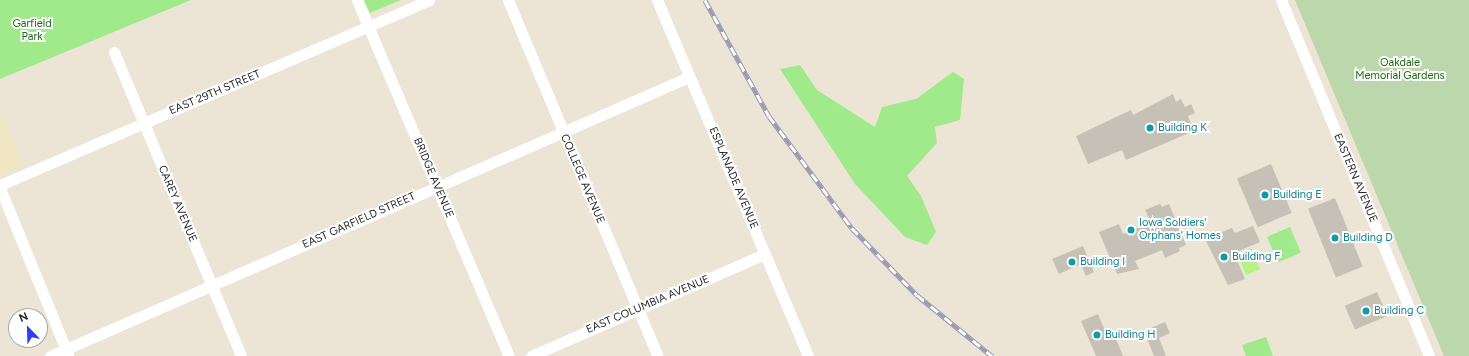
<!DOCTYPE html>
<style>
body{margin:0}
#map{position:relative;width:1469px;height:356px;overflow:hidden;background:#ece5d6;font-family:Figtree,sans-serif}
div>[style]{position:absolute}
.education>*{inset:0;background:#f0e7c2}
.green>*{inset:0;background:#a0ea8b;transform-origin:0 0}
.cemetery>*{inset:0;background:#bbd7ab}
.pitch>*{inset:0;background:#b7f285;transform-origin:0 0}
.building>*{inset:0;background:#c6c1b6;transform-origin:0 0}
.minor>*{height:11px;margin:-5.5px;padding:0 5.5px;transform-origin:5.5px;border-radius:5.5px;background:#fff}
.rail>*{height:4.5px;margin-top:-2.25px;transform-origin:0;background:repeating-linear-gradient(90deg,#fff 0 9px,#9899b4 0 18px);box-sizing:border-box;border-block:1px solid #9899b4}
.dots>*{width:11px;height:11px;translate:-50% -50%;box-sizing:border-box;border:2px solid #fff;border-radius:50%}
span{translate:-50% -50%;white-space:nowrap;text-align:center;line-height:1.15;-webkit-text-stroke:4px #fff;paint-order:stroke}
.park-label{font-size:11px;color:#196911}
.street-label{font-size:11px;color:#272727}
.culture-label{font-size:11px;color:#0d838f}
.left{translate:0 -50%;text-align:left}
.north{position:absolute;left:8px;top:308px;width:40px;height:40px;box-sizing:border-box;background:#fff;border:1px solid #a9a9a9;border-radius:50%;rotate:337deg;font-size:11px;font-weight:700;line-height:16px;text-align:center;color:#272727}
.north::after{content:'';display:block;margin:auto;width:14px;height:18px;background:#2f3dff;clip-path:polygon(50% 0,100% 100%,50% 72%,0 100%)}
</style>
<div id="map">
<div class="education">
<div style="clip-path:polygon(0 109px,22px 166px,0 175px)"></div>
</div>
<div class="green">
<div style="clip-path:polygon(0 0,191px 0,0 79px)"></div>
<div style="clip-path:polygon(364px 0,401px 0,370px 13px)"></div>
<div style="clip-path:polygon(800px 65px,817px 90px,875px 127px,882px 107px,916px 99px,953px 72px,964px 79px,960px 120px,935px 127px,937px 143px,907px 176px,921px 196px,936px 232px,927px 245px,905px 237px,855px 184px,780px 69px)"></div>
<div style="left:1290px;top:227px;width:28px;height:25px;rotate:67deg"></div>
<div style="clip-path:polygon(1266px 337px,1273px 356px,1246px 356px,1242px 345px)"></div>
</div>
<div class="cemetery">
<div style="clip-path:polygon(1295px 0,1469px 0,1469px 356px,1444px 356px)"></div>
</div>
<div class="pitch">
<div style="left:1251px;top:248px;width:23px;height:15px;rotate:67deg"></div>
</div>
<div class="building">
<div style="clip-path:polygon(1173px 94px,1176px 102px,1181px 99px,1185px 107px,1191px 104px,1195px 113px,1188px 116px,1191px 124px,1186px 126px,1189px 133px,1126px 160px,1122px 150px,1088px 164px,1076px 136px,1131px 110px,1133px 115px)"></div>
<div style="left:1271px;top:164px;width:53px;height:37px;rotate:67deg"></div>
<div style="left:1335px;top:198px;width:74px;height:29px;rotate:68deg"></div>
<div style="clip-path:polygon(1160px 204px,1162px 207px,1169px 204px,1186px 245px,1179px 248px,1180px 251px,1165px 258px,1162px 250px,1135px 261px,1139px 269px,1117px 274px,1099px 232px,1119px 224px,1123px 234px,1151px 222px,1145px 210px)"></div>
<div style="clip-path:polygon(1253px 226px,1260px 242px,1234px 253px,1245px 279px,1228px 285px,1205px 239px,1232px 228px,1235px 233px)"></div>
<div style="clip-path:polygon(1083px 246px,1094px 272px,1086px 276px,1081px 264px,1059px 274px,1052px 259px)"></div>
<div style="left:1377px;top:292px;width:26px;height:35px;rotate:67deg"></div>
<div style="clip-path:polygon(1098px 314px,1107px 336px,1114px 334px,1123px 356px,1096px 356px,1081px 321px)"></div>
<div style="clip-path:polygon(1165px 322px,1170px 333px,1159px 338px,1166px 356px,1154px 356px,1144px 331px)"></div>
</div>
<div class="minor">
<div style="left:357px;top:0;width:387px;rotate:66.9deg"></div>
<div style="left:508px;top:0;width:386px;rotate:67.2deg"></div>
<div style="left:657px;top:0;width:387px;rotate:67deg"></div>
<div style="left:1281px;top:0;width:386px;rotate:67.4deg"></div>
<div style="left:114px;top:52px;width:329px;rotate:67.3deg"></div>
<div style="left:0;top:185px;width:467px;rotate:-23.3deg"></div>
<div style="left:0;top:188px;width:180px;rotate:67.8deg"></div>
<div style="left:50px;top:356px;width:697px;rotate:-23.59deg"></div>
<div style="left:531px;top:356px;width:255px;rotate:-23.6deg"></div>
</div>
<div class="rail">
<div style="left:705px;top:0;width:132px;rotate:61.1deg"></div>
<div style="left:769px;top:116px;width:139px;rotate:53.5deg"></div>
<div style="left:852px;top:228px;width:93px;rotate:45.9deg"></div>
<div style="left:917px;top:295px;width:97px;rotate:39.1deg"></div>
</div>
<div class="dots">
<div style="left:1150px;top:128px;background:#0f9aa8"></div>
<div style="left:1265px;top:195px;background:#0f9aa8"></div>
<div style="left:1131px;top:230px;background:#0f9aa8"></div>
<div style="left:1335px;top:238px;background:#0f9aa8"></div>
<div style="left:1224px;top:257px;background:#0f9aa8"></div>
<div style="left:1072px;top:262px;background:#0f9aa8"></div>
<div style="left:1366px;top:311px;background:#0f9aa8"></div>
<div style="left:1097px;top:335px;background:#0f9aa8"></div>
</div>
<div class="park-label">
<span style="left:32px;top:31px">Garfield<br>Park</span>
<span style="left:1400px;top:70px">Oakdale<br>Memorial Gardens</span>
</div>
<div class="street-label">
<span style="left:215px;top:93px;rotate:-23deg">EAST 29TH STREET</span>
<span style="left:433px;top:178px;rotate:67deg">BRIDGE AVENUE</span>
<span style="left:733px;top:178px;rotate:67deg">ESPLANADE AVENUE</span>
<span style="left:1355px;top:178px;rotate:67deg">EASTERN AVENUE</span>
<span style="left:582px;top:179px;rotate:67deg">COLLEGE AVENUE</span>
<span style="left:177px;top:204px;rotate:67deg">CAREY AVENUE</span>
<span style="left:359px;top:221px;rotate:-24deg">EAST GARFIELD STREET</span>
<span style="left:648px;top:305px;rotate:-23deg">EAST COLUMBIA AVENUE</span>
</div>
<div class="culture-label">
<span class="left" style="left:1158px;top:128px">Building K</span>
<span class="left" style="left:1273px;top:195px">Building E</span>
<span class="left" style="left:1139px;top:230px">Iowa Soldiers'<br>Orphans' Homes</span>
<span class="left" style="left:1343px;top:238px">Building D</span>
<span class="left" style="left:1232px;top:257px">Building F</span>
<span class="left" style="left:1080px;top:262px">Building I</span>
<span class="left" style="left:1374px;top:311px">Building C</span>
<span class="left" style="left:1105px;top:335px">Building H</span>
</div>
<div class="north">N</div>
</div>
